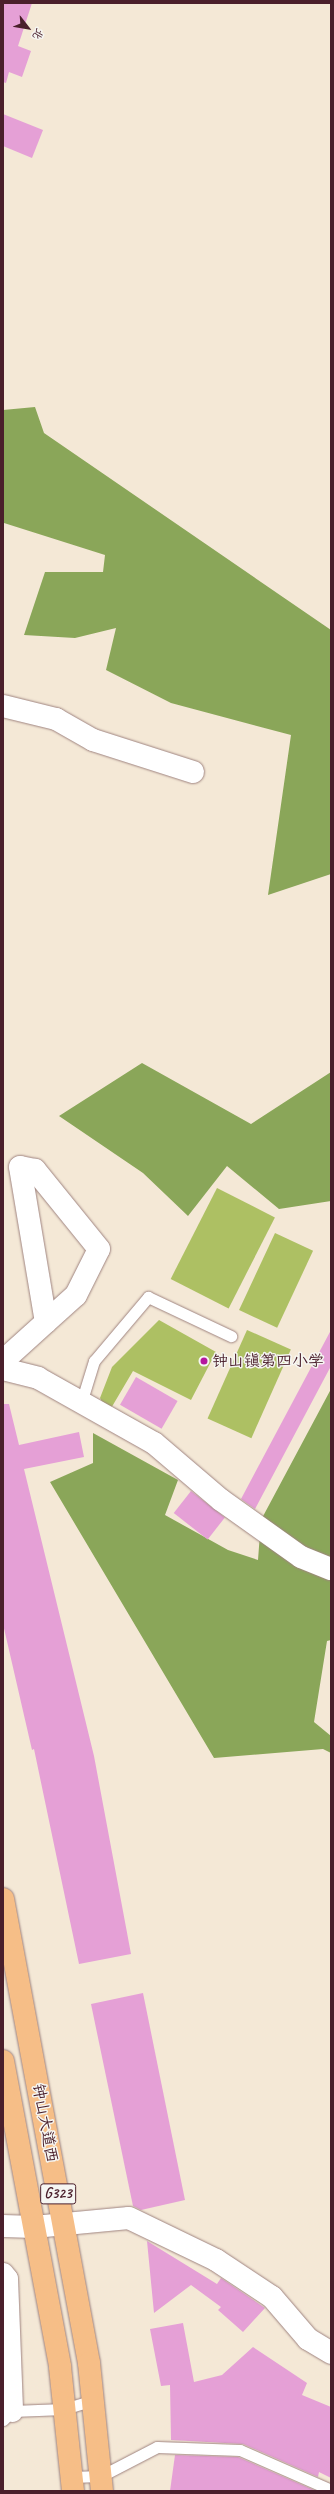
<!DOCTYPE html>
<meta charset="utf-8">
<style>
body{margin:0}
#map{position:relative;width:334px;height:2494px;overflow:hidden;background:#f4e8d6;font-family:Caveat,"LXGW WenKai TC",sans-serif}
div>[style]{position:absolute}
.green>*{inset:0;background:#adc063;transform-origin:0 0}
.forest>*{inset:0;background:#8aa659}
.building>*{inset:0;background:#e5a0d6;transform-origin:0 0}
.roads{filter:drop-shadow(0 0 1px #9f8480) drop-shadow(0 0 1px #9f8480)}
.service>*{height:11px;margin:-5.5px;padding:0 5.5px;transform-origin:5.5px;border-radius:5.5px;background:#fff}
.minor>*{height:22px;margin:-11px;padding:0 11px;transform-origin:11px;border-radius:11px;background:#fff}
.trunk>*{height:22px;margin:-11px;padding:0 11px;transform-origin:11px;border-radius:11px;background:#f6be87}
.dots>*{width:11px;height:11px;translate:-50% -50%;box-sizing:border-box;border:2px solid #f6f6f2;border-radius:50%}
span{translate:-50% -50%;white-space:nowrap;text-align:center;line-height:1.15;-webkit-text-stroke:3px #f6f6f2;paint-order:stroke}
.shield-label span{padding:1px 3px;background:#f6f6f2;border:1px solid;border-radius:3px;-webkit-text-stroke-width:0}
.shield-label{font-size:15px;color:#4a1f2b;font-weight:700}
.poi-label{font-size:16px;color:#4a1f2b}
.left{translate:0 -50%;text-align:left}
.street-label{font-size:16px;color:#4a1f2b}
.frame{position:absolute;inset:0;border:4px solid #4a1f2b;pointer-events:none}
.north{position:absolute;left:8px;top:8px;width:40px;height:40px;-webkit-text-stroke:3px #f6f6f2;paint-order:stroke;rotate:121deg;font-size:11px;font-weight:700;line-height:16px;text-align:center;color:#4a1f2b}
.north::after{content:'';display:block;margin:auto;width:14px;height:18px;background:#4a1f2b;clip-path:polygon(50% 0,100% 100%,50% 72%,0 100%)}
</style>
<div id="map">
<div class="green">
<div style="left:217px;top:1188px;width:65px;height:102px;rotate:27deg"></div>
<div style="left:275px;top:1233px;width:42px;height:85px;rotate:25deg"></div>
<div style="clip-path:polygon(159px 1320px,216px 1352px,191px 1400px,133px 1371px,110px 1410px,105px 1407px,100px 1398px,112px 1367px)"></div>
<div style="left:247px;top:1330px;width:48px;height:97px;rotate:24deg"></div>
</div>
<div class="forest">
<div style="clip-path:polygon(35px 407px,44px 433px,331px 630px,331px 874px,268px 895px,291px 735px,171px 703px,106px 670px,116px 628px,75px 638px,24px 635px,45px 572px,103px 572px,105px 555px,4px 523px,3px 526px,3px 410px)"></div>
<div style="clip-path:polygon(142px 1063px,251px 1124px,331px 1072px,331px 1201px,279px 1209px,227px 1166px,188px 1216px,143px 1173px,59px 1116px)"></div>
<div style="clip-path:polygon(331px 1389px,331px 1640px,327px 1641px,314px 1722px,331px 1736px,331px 1753px,323px 1749px,214px 1758px,50px 1482px,93px 1463px,93px 1433px,178px 1480px,165px 1515px,228px 1550px,258px 1560px,261px 1520px)"></div>
</div>
<div class="building">
<div style="clip-path:polygon(3px 3px,32px 3px,18px 46px,31px 51px,22px 77px,9px 72px,6px 83px,3px 82px)"></div>
<div style="clip-path:polygon(3px 114px,43px 130px,32px 158px,3px 146px)"></div>
<div style="clip-path:polygon(331px 1330px,331px 1366px,255px 1509px,241px 1499px)"></div>
<div style="left:136px;top:1377px;width:48px;height:32px;rotate:30deg"></div>
<div style="clip-path:polygon(3px 1404px,9px 1404px,19px 1445px,79px 1432px,84px 1457px,24px 1469px,94px 1756px,131px 1954px,79px 1964px,34px 1749px,32px 1750px,3px 1624px)"></div>
<div style="left:191px;top:1491px;width:43px;height:28px;rotate:38deg"></div>
<div style="clip-path:polygon(143px 1993px,185px 2200px,141px 2210px,133px 2206px,91px 2004px)"></div>
<div style="clip-path:polygon(147px 2241px,217px 2284px,221px 2278px,265px 2308px,243px 2332px,218px 2310px,221px 2307px,191px 2285px,154px 2313px)"></div>
<div style="clip-path:polygon(183px 2323px,194px 2382px,222px 2375px,253px 2347px,307px 2383px,302px 2395px,331px 2407px,331px 2478px,319px 2472px,318px 2477px,243px 2444px,171px 2440px,170px 2385px,161px 2386px,150px 2329px)"></div>
<div style="clip-path:polygon(175px 2455px,238px 2457px,314px 2490px,170px 2491px)"></div>
</div>
<div class="roads">
<div class="service">
<div style="left:81px;top:1403px;width:44px;rotate:-72.8deg"></div>
<div style="left:94px;top:1361px;width:84px;rotate:-49.8deg"></div>
<div style="left:148px;top:1297px;width:92px;rotate:25.2deg"></div>
<div style="left:3px;top:2420px;width:13px;rotate:-45deg"></div>
<div style="left:12px;top:2411px;width:52px;rotate:-2.2deg"></div>
<div style="left:64px;top:2409px;width:30px;rotate:-17deg"></div>
<div style="left:71px;top:2477px;width:30px;rotate:-2deg"></div>
<div style="left:101px;top:2476px;width:63px;rotate:-27.4deg"></div>
<div style="left:157px;top:2447px;width:83px;rotate:2.1deg"></div>
<div style="left:240px;top:2450px;width:99px;rotate:23.7deg"></div>
</div>
<div class="minor">
<div style="left:3px;top:706px;width:55px;rotate:13.8deg"></div>
<div style="left:56px;top:719px;width:43px;rotate:29.6deg"></div>
<div style="left:93px;top:740px;width:105px;rotate:17.7deg"></div>
<div style="left:3px;top:1361px;width:58px;rotate:-42.2deg"></div>
<div style="left:46px;top:1322px;width:40px;rotate:-42deg"></div>
<div style="left:76px;top:1295px;width:51px;rotate:-63.4deg"></div>
<div style="left:99px;top:1249px;width:102px;rotate:-129deg"></div>
<div style="left:35px;top:1170px;width:15px;rotate:-169deg"></div>
<div style="left:20px;top:1167px;width:157px;rotate:80.5deg"></div>
<div style="left:3px;top:1369px;width:36px;rotate:14deg"></div>
<div style="left:38px;top:1378px;width:133px;rotate:29.3deg"></div>
<div style="left:154px;top:1443px;width:88px;rotate:40.4deg"></div>
<div style="left:221px;top:1500px;width:98px;rotate:35.5deg"></div>
<div style="left:301px;top:1557px;width:32px;rotate:22deg"></div>
<div style="left:3px;top:2226px;width:31px;rotate:2deg"></div>
<div style="left:34px;top:2227px;width:95px;rotate:-5.4deg"></div>
<div style="left:129px;top:2218px;width:97px;rotate:25.8deg"></div>
<div style="left:216px;top:2260px;width:67px;rotate:33.5deg"></div>
<div style="left:272px;top:2297px;width:55px;rotate:49.4deg"></div>
<div style="left:308px;top:2339px;width:27px;rotate:31deg"></div>
<div style="left:3px;top:2274px;width:6px;rotate:51deg"></div>
<div style="left:7px;top:2279px;width:132px;rotate:87.8deg"></div>
</div>
<div class="trunk">
<div style="left:3px;top:1899px;width:472px;rotate:79.5deg"></div>
<div style="left:89px;top:2363px;width:129px;rotate:84.2deg"></div>
<div style="left:3px;top:2061px;width:311px;rotate:79.4deg"></div>
<div style="left:60px;top:2367px;width:125px;rotate:84deg"></div>
</div>
</div>
<div class="dots">
<div style="left:204px;top:1361px;background:#b5179e"></div>
</div>
<div class="shield-label">
<span style="left:58px;top:2194px">G323</span>
</div>
<div class="poi-label">
<span class="left" style="left:212px;top:1361px">钟山镇第四小学</span>
</div>
<div class="street-label">
<span style="left:45px;top:2123px;rotate:80deg">钟山大道西</span>
</div>
<div class="frame"></div>
<div class="north">北</div>
</div>
